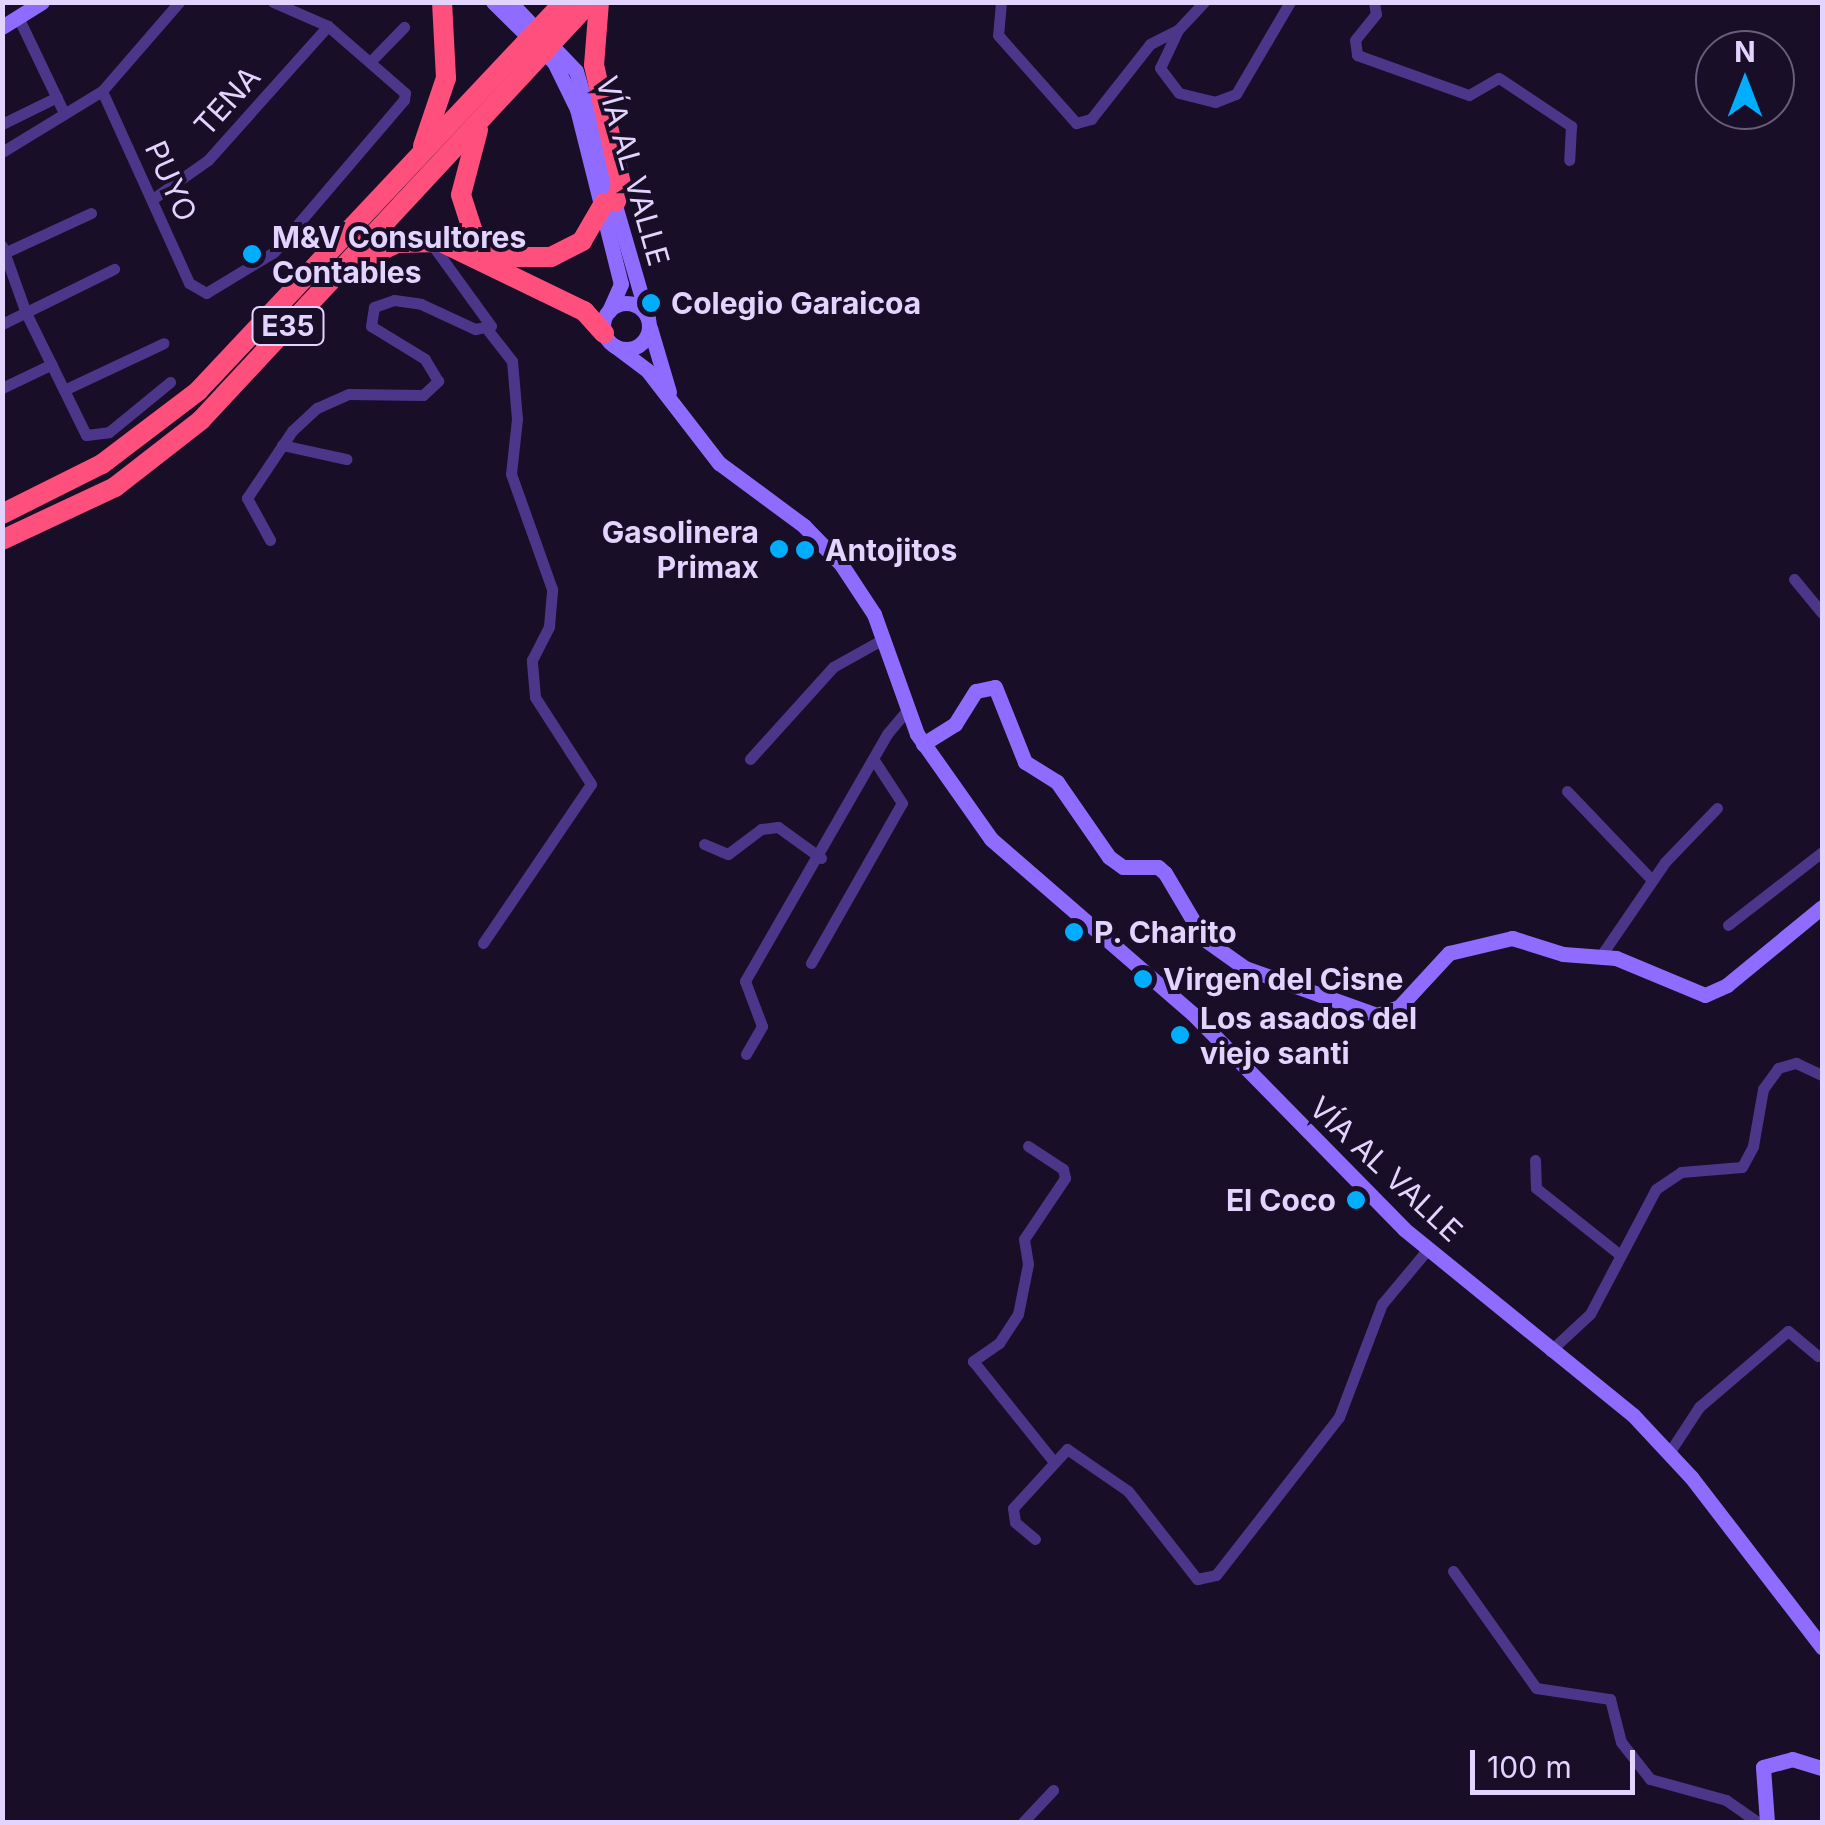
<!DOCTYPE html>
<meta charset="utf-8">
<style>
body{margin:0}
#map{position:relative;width:1825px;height:1825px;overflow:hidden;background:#180e27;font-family:Inter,sans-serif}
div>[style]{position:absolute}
.street>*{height:11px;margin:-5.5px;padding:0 5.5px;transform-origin:5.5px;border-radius:5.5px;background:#4c3689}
.secondary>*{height:15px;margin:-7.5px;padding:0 7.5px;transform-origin:7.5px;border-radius:7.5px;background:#906bff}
.secondary>.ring{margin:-7.5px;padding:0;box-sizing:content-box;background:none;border:15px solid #906bff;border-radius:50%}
.highway>*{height:20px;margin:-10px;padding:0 10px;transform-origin:10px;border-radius:10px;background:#ff4f7c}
.dots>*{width:28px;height:28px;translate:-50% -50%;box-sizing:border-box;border:5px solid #180e27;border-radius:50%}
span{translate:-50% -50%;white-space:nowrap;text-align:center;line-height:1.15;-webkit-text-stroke:8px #180e27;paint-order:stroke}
.shield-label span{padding:2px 8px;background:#180e27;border:2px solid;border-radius:8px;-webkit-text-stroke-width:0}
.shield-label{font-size:28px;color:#e3d4ff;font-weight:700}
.street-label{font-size:30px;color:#e3d4ff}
.poi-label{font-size:30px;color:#e3d4ff;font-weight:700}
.left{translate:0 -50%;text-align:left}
.right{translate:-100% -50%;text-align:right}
.frame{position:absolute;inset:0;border:5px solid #e3d4ff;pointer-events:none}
.north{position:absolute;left:1695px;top:30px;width:100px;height:100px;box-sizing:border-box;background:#180e27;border:2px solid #695d7d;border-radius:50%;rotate:0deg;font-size:28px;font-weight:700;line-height:40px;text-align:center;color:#e3d4ff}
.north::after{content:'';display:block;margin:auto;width:35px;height:45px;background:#00adff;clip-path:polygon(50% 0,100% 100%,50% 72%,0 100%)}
.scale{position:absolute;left:1470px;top:1750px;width:165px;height:45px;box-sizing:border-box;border:5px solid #e3d4ff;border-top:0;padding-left:12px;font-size:30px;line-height:35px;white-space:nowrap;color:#e3d4ff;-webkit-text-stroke:8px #180e27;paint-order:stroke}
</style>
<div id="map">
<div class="street">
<div style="left:1001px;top:2px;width:33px;rotate:95deg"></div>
<div style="left:998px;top:35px;width:118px;rotate:48.4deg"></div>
<div style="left:1076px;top:123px;width:16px;rotate:-15deg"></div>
<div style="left:1091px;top:119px;width:95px;rotate:-51.8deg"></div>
<div style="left:1150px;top:44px;width:31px;rotate:-27deg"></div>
<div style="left:1204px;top:2px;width:38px;rotate:133deg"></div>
<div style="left:1178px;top:30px;width:42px;rotate:115.3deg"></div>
<div style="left:1160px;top:68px;width:31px;rotate:53deg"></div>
<div style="left:1179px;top:93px;width:37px;rotate:14deg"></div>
<div style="left:1215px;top:102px;width:22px;rotate:-21deg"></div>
<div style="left:1236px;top:94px;width:107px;rotate:-59.6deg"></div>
<div style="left:1374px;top:2px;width:12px;rotate:81deg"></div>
<div style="left:1376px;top:14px;width:33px;rotate:129deg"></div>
<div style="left:1355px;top:40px;width:15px;rotate:82deg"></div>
<div style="left:1357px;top:55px;width:119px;rotate:19.7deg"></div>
<div style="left:1469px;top:95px;width:34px;rotate:-30deg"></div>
<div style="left:1499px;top:78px;width:87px;rotate:33.7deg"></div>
<div style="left:1571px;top:126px;width:34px;rotate:93deg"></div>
<div style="left:18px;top:17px;width:106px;rotate:64.4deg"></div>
<div style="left:370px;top:62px;width:49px;rotate:-45.8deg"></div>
<div style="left:102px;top:91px;width:211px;rotate:65.6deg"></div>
<div style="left:189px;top:283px;width:20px;rotate:30deg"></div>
<div style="left:206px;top:293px;width:79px;rotate:-31.1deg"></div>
<div style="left:274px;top:252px;width:200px;rotate:-49.5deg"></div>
<div style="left:404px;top:100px;width:7px;rotate:-82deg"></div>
<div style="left:405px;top:93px;width:102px;rotate:-139deg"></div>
<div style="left:328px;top:26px;width:60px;rotate:-156.4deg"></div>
<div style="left:2px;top:124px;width:61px;rotate:-26.1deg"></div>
<div style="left:2px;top:152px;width:117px;rotate:-31.4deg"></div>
<div style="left:102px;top:91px;width:118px;rotate:-49.1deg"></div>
<div style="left:154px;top:198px;width:66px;rotate:-35.1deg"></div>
<div style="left:208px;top:160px;width:180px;rotate:-48.2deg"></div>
<div style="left:2px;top:246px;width:71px;rotate:70.3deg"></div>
<div style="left:26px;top:313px;width:136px;rotate:63.8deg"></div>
<div style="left:86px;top:435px;width:23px;rotate:-7deg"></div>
<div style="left:109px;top:432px;width:79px;rotate:-39.3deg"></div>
<div style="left:2px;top:254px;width:98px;rotate:-24.7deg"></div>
<div style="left:2px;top:324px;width:125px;rotate:-26.2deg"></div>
<div style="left:2px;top:388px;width:55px;rotate:-25.6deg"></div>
<div style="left:64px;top:390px;width:110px;rotate:-25.2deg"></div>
<div style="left:282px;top:445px;width:66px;rotate:12.3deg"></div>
<div style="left:270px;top:540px;width:48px;rotate:-118.7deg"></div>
<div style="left:247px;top:498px;width:81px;rotate:-56.1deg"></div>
<div style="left:292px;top:431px;width:34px;rotate:-43deg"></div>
<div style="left:317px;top:408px;width:35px;rotate:-24deg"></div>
<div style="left:349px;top:394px;width:74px;rotate:0.8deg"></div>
<div style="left:423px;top:395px;width:21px;rotate:-43deg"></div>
<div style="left:438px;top:381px;width:26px;rotate:-121deg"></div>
<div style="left:425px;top:359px;width:63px;rotate:-148.6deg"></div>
<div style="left:371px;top:326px;width:19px;rotate:-81deg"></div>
<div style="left:374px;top:307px;width:21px;rotate:-19deg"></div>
<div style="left:394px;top:300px;width:27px;rotate:8deg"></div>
<div style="left:421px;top:304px;width:60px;rotate:24.8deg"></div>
<div style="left:475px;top:329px;width:16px;rotate:-11deg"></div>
<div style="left:491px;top:326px;width:102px;rotate:-125.9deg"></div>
<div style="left:1794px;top:579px;width:44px;rotate:50.5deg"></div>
<div style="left:750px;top:759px;width:124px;rotate:-47.9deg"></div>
<div style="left:833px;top:667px;width:57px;rotate:-29.2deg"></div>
<div style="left:1567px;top:791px;width:123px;rotate:46.3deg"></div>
<div style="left:704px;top:844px;width:26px;rotate:23deg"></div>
<div style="left:728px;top:854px;width:41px;rotate:-37.1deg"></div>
<div style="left:761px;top:829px;width:17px;rotate:-7deg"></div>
<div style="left:778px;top:827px;width:53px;rotate:35.8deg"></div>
<div style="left:1728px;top:925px;width:119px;rotate:-37.8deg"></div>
<div style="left:483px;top:943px;width:192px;rotate:-55.8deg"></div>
<div style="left:591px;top:784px;width:103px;rotate:-122.8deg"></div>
<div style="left:535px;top:697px;width:37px;rotate:-95deg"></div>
<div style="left:532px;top:660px;width:38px;rotate:-63deg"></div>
<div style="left:549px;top:626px;width:37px;rotate:-85deg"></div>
<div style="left:552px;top:589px;width:122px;rotate:-109.6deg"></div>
<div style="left:511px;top:474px;width:55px;rotate:-83.8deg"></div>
<div style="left:517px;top:419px;width:58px;rotate:-94.9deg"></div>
<div style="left:512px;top:361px;width:39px;rotate:-128deg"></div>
<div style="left:1600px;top:957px;width:115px;rotate:-55.6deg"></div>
<div style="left:1665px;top:862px;width:75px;rotate:-46.1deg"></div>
<div style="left:811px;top:963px;width:184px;rotate:-60.4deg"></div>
<div style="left:902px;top:803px;width:51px;rotate:-123.1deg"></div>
<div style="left:746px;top:1054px;width:32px;rotate:-60deg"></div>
<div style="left:762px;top:1026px;width:48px;rotate:-110.7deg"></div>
<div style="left:745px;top:981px;width:285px;rotate:-60.1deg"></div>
<div style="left:887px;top:734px;width:31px;rotate:-50deg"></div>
<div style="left:1028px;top:1146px;width:42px;rotate:33.3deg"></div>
<div style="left:1063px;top:1169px;width:9px;rotate:77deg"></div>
<div style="left:1065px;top:1178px;width:73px;rotate:123.9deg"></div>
<div style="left:1024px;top:1239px;width:25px;rotate:81deg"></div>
<div style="left:1028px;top:1264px;width:51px;rotate:101.3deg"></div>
<div style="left:1018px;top:1314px;width:35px;rotate:123deg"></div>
<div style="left:999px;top:1343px;width:32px;rotate:145deg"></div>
<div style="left:973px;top:1361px;width:129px;rotate:51.3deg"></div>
<div style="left:1535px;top:1160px;width:28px;rotate:88deg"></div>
<div style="left:1536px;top:1188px;width:106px;rotate:38.5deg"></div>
<div style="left:1550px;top:1351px;width:54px;rotate:-42.8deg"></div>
<div style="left:1590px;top:1314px;width:141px;rotate:-62.2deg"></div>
<div style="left:1656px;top:1189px;width:30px;rotate:-34deg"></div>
<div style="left:1681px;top:1172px;width:61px;rotate:-4.7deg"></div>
<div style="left:1742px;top:1167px;width:24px;rotate:-62deg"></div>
<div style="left:1753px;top:1146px;width:58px;rotate:-80deg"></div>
<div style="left:1763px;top:1089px;width:26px;rotate:-54deg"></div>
<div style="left:1778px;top:1068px;width:19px;rotate:-16deg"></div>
<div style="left:1796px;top:1063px;width:29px;rotate:25deg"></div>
<div style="left:1669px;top:1453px;width:55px;rotate:-56.9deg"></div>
<div style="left:1699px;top:1407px;width:117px;rotate:-40.5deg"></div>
<div style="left:1788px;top:1331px;width:39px;rotate:40deg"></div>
<div style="left:1035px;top:1539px;width:26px;rotate:-140deg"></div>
<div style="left:1015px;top:1522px;width:14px;rotate:-98deg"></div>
<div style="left:1013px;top:1508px;width:80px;rotate:-47.5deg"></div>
<div style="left:1067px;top:1449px;width:74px;rotate:34.5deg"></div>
<div style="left:1128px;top:1491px;width:112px;rotate:51.9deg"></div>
<div style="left:1197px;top:1579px;width:19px;rotate:-12deg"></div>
<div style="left:1216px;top:1575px;width:200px;rotate:-52.1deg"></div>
<div style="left:1339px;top:1417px;width:121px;rotate:-69.2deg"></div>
<div style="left:1382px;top:1304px;width:72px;rotate:-50.1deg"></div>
<div style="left:1453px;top:1571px;width:143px;rotate:54.6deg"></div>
<div style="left:1536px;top:1688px;width:75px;rotate:8.5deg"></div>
<div style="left:1610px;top:1699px;width:44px;rotate:75.7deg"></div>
<div style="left:1621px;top:1742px;width:47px;rotate:51.9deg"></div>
<div style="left:1650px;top:1779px;width:79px;rotate:15.4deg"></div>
<div style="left:1726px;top:1800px;width:39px;rotate:35deg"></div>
<div style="left:1023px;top:1822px;width:44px;rotate:-46.8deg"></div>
</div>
<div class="secondary">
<div style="left:493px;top:2px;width:86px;rotate:44.5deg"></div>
<div style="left:554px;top:62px;width:52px;rotate:63.9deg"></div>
<div style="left:577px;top:109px;width:180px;rotate:75.9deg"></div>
<div style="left:621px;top:284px;width:30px;rotate:114deg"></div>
<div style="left:510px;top:2px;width:95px;rotate:46.3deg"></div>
<div style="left:576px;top:71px;width:258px;rotate:73.8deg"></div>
<div style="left:2px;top:27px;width:47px;rotate:-32deg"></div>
<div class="ring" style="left:603px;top:303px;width:31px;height:31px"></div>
<div style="left:650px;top:328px;width:67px;rotate:73.5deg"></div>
<div style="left:615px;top:346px;width:40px;rotate:37deg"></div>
<div style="left:647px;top:370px;width:118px;rotate:52.3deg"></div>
<div style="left:719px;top:463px;width:106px;rotate:36.5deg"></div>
<div style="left:804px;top:526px;width:53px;rotate:45.8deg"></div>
<div style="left:841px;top:564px;width:60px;rotate:56.6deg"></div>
<div style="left:874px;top:614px;width:127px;rotate:70.3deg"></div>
<div style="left:917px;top:734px;width:128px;rotate:54.8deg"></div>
<div style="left:991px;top:839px;width:267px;rotate:40.9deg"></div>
<div style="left:1193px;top:1014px;width:301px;rotate:45.5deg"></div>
<div style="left:1404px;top:1229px;width:295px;rotate:39.1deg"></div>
<div style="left:1633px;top:1415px;width:85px;rotate:46.9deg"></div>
<div style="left:1691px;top:1477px;width:215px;rotate:52.4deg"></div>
<div style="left:923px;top:744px;width:38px;rotate:-32deg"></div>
<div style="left:955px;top:724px;width:39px;rotate:-58deg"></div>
<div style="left:976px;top:691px;width:19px;rotate:-12deg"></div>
<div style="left:995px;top:687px;width:81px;rotate:68.2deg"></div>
<div style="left:1025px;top:762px;width:38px;rotate:32deg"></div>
<div style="left:1057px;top:782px;width:91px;rotate:55.3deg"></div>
<div style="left:1109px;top:857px;width:17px;rotate:36deg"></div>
<div style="left:1123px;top:867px;width:35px"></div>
<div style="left:1158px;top:867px;width:9px;rotate:41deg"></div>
<div style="left:1165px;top:873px;width:77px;rotate:59.4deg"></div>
<div style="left:1204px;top:939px;width:50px;rotate:35.3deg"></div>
<div style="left:1245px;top:968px;width:140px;rotate:19.6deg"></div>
<div style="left:1377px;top:1015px;width:23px;rotate:-20deg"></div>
<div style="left:1399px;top:1007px;width:74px;rotate:-47.2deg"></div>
<div style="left:1449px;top:953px;width:65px;rotate:-13.4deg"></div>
<div style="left:1512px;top:938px;width:53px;rotate:17.4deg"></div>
<div style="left:1563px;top:954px;width:53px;rotate:4.3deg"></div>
<div style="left:1616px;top:958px;width:96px;rotate:22.6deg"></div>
<div style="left:1705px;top:995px;width:24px;rotate:-24deg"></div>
<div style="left:1727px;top:985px;width:123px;rotate:-39.4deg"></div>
<div style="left:1767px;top:1822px;width:55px;rotate:-94.2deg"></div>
<div style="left:1763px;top:1767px;width:30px;rotate:-15deg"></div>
<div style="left:1792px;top:1759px;width:31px;rotate:17deg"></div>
</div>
<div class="highway">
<div style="left:599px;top:2px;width:63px;rotate:94.5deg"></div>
<div style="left:594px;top:65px;width:122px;rotate:77.2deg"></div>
<div style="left:621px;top:184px;width:18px;rotate:106deg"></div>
<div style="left:478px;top:130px;width:67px;rotate:104.7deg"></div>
<div style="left:461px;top:195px;width:39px;rotate:72deg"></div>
<div style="left:473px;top:232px;width:23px;rotate:45deg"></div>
<div style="left:489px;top:248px;width:27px;rotate:20deg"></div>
<div style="left:514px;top:257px;width:37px"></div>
<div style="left:551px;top:257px;width:35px;rotate:-27deg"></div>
<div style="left:582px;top:241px;width:44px;rotate:-59.9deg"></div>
<div style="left:423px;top:146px;width:72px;rotate:-71.3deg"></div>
<div style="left:446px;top:78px;width:76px;rotate:-93deg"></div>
<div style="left:357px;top:262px;width:44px;rotate:-25.4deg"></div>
<div style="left:397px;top:243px;width:44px;rotate:-1.3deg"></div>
<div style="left:441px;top:242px;width:159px;rotate:25.8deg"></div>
<div style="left:584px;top:311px;width:30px;rotate:48deg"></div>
<div style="left:2px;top:514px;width:112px;rotate:-26.6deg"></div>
<div style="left:102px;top:464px;width:121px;rotate:-37.2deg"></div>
<div style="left:198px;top:391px;width:534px;rotate:-46.74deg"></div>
<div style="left:2px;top:540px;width:125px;rotate:-25.1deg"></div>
<div style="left:115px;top:487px;width:109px;rotate:-37.9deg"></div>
<div style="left:201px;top:420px;width:571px;rotate:-47.06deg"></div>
</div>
<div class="dots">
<div style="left:252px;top:254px;background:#00adff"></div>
<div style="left:651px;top:303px;background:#00adff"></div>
<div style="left:779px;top:549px;background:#00adff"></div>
<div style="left:805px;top:550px;background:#00adff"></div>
<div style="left:1074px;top:932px;background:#00adff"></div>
<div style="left:1143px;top:979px;background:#00adff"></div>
<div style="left:1180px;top:1035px;background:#00adff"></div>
<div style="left:1356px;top:1200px;background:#00adff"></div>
</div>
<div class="shield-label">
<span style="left:288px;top:326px">E35</span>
</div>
<div class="street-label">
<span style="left:227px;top:101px;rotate:-48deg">TENA</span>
<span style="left:633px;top:171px;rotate:74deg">VÍA AL VALLE</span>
<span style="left:171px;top:181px;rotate:66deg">PUYO</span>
<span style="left:1386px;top:1169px;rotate:43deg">VÍA AL VALLE</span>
</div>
<div class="poi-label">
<span class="left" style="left:272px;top:254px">M&amp;V Consultores<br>Contables</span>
<span class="left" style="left:671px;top:303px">Colegio Garaicoa</span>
<span class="right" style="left:759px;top:549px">Gasolinera<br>Primax</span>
<span class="left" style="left:825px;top:550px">Antojitos</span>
<span class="left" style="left:1094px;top:932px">P. Charito</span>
<span class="left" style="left:1163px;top:979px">Virgen del Cisne</span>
<span class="left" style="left:1200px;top:1035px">Los asados del<br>viejo santi</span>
<span class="right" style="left:1336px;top:1200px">El Coco</span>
</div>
<div class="frame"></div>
<div class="north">N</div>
<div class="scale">100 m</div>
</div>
